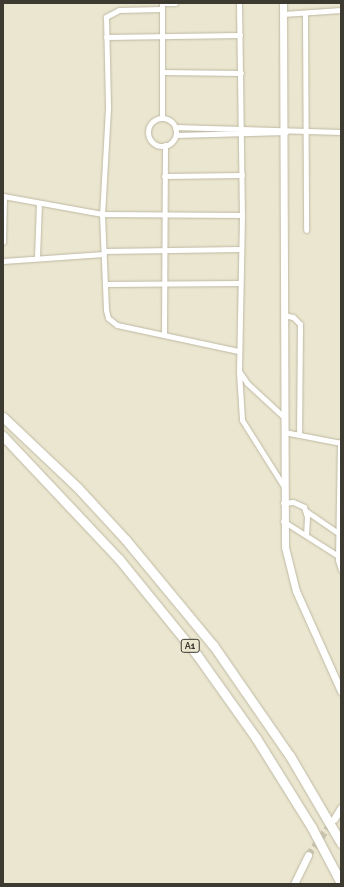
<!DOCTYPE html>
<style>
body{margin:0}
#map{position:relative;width:344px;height:887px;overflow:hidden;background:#ebe6cf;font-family:Raleway,sans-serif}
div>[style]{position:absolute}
.secondary-tunnel>*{height:7px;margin-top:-3.5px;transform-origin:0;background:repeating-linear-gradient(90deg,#c8c4af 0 7px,transparent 0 10.5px)}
.roads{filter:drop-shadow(0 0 1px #beb9a3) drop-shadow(0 0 1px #beb9a3)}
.street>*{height:5px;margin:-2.5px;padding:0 2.5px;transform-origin:2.5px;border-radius:2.5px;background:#fff}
.street>.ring{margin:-2.5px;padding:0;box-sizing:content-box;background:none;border:5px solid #fff;border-radius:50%}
.secondary>*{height:7px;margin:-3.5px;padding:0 3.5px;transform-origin:3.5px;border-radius:3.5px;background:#fff}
.highway>*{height:9px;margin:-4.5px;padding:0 4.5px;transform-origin:4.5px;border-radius:4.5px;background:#fff}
span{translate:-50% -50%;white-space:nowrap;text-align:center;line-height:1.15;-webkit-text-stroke:4px #ebe6cf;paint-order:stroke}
.shield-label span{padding:1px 3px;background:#ebe6cf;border:1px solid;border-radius:3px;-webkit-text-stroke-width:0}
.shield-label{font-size:9px;color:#3c3a31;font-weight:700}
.frame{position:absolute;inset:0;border:4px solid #3c3a31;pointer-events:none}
</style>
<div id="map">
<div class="secondary-tunnel">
<div style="left:308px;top:855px;width:41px;rotate:-54deg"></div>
</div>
<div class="roads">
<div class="street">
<div style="left:162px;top:3px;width:115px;rotate:90deg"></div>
<div style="left:162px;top:3px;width:13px"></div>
<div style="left:239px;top:3px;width:212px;rotate:89.2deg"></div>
<div style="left:242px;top:215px;width:156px;rotate:91.1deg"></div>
<div style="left:239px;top:371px;width:14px;rotate:56deg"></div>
<div style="left:247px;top:383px;width:50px;rotate:42.6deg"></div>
<div style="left:162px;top:9px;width:43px;rotate:178.7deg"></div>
<div style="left:119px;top:10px;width:15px;rotate:152deg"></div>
<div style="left:106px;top:17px;width:91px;rotate:88.7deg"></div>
<div style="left:108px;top:108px;width:106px;rotate:93.2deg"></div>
<div style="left:102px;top:214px;width:96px;rotate:87.6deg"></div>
<div style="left:106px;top:310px;width:8px;rotate:76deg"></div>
<div style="left:108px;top:318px;width:11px;rotate:38deg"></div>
<div style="left:117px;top:325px;width:124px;rotate:12.1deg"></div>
<div style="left:283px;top:14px;width:58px;rotate:-3.9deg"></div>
<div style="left:305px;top:14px;width:216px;rotate:89.7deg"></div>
<div style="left:106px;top:37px;width:134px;rotate:-0.9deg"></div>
<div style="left:163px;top:72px;width:78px;rotate:0.7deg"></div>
<div class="ring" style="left:148px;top:118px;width:23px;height:23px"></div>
<div style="left:175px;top:127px;width:166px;rotate:1.7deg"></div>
<div style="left:176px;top:135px;width:110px;rotate:-1.6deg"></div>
<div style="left:164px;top:176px;width:78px;rotate:-0.7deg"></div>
<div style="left:3px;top:196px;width:101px;rotate:10.3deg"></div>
<div style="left:102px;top:214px;width:140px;rotate:0.4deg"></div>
<div style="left:3px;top:242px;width:46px;rotate:-88.8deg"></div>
<div style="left:104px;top:251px;width:137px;rotate:-0.8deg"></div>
<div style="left:37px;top:257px;width:54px;rotate:-87.9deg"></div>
<div style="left:3px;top:261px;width:101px;rotate:-4deg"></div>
<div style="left:105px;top:284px;width:135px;rotate:-0.4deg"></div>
<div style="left:284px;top:315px;width:9px;rotate:13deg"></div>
<div style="left:293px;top:317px;width:10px;rotate:45deg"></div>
<div style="left:300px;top:324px;width:111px;rotate:90.5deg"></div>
<div style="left:164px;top:335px;width:190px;rotate:-89.7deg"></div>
<div style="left:239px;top:372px;width:48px;rotate:86.4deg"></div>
<div style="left:242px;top:420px;width:77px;rotate:57.8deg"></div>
<div style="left:284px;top:432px;width:58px;rotate:10.9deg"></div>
<div style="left:340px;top:442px;width:118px;rotate:91deg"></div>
<div style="left:338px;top:560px;width:10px;rotate:73deg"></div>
<div style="left:283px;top:503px;width:10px;rotate:-6deg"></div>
<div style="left:293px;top:502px;width:12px;rotate:24deg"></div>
<div style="left:304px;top:507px;width:10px;rotate:73deg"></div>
<div style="left:307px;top:517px;width:17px;rotate:93deg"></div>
<div style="left:306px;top:511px;width:42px;rotate:34.4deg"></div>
<div style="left:283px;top:521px;width:67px;rotate:32.3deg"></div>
</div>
<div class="secondary">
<div style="left:283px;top:3px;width:544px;rotate:89.79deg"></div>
<div style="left:285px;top:547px;width:45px;rotate:76deg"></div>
<div style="left:296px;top:591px;width:110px;rotate:65.8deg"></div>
<div style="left:334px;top:819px;width:13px;rotate:-58deg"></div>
<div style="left:294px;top:884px;width:32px;rotate:-64deg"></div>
</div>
<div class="highway">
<div style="left:3px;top:417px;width:103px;rotate:43.4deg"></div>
<div style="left:78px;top:488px;width:71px;rotate:47.3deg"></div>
<div style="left:126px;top:540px;width:136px;rotate:50.4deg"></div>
<div style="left:213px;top:645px;width:135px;rotate:55.3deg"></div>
<div style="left:290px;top:756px;width:101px;rotate:59.6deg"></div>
<div style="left:3px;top:436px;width:169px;rotate:46.7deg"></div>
<div style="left:119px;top:559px;width:124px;rotate:50.9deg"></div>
<div style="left:197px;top:655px;width:102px;rotate:54.6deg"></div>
<div style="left:256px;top:738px;width:106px;rotate:58.1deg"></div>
<div style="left:312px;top:828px;width:62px;rotate:62.2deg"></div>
</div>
</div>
<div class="shield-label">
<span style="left:190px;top:646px">A1</span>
</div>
<div class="frame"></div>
</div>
